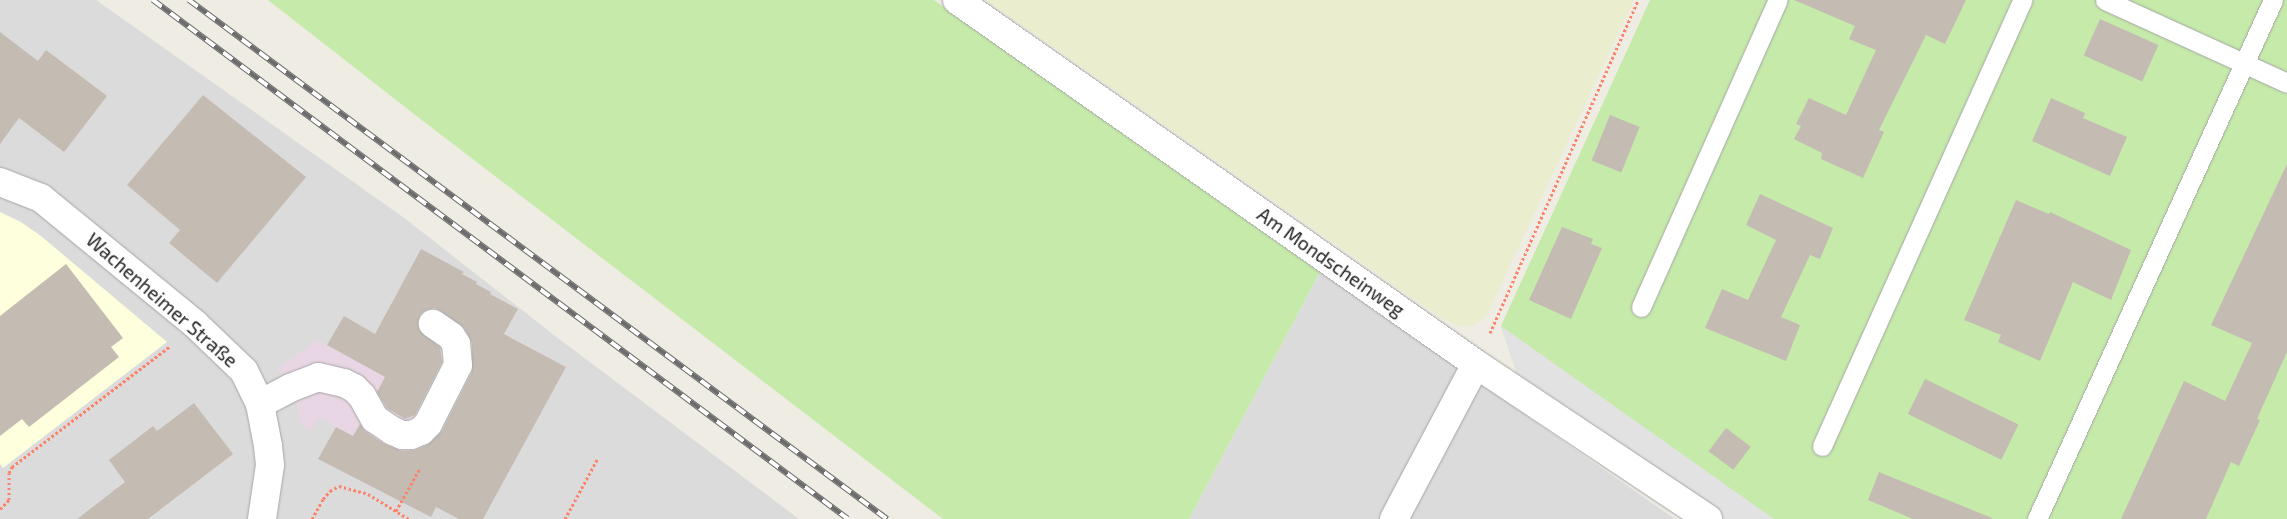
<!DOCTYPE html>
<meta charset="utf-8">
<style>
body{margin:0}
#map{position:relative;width:2287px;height:519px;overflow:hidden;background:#efece4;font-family:"Exo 2",sans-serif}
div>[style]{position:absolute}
.residential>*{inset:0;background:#dcdbdb}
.industrial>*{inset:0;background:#e9d6e4}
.education>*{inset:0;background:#fdffdd}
.farmland>*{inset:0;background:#eaeecf}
.grass>*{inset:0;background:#c5eaa9}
.parking>*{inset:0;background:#e2e2e2}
.building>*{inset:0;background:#c4bcb3;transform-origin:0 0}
.path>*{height:3px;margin-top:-1.5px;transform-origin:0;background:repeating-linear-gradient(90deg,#fc8269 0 2.5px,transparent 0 5px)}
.roads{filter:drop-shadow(0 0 1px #a5a5a5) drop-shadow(0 0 1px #a5a5a5)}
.lane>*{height:19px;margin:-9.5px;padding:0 9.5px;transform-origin:9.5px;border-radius:9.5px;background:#fff}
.street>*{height:28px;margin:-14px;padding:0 14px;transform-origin:14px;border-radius:14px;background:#fff}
.rail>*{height:5.5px;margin-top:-2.75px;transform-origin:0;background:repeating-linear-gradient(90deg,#fff 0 11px,#6c6c6c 0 22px);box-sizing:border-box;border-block:1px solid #6c6c6c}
span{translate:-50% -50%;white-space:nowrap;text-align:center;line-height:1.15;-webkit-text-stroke:5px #fff;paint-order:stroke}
.street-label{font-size:19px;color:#1e1e1e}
</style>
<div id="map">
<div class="residential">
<div style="clip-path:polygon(0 0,96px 0,403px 217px,559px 339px,799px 519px,0 519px)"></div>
<div style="clip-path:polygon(1320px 272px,1675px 519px,1189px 519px)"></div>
</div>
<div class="industrial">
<div style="clip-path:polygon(434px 292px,490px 332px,412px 472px,319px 417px,311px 431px,302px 426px,295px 398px,278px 369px,318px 340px,386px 377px,374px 398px,405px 415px,411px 405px,421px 412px,444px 371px,437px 357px,407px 339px)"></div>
</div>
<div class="education">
<div style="clip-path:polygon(0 212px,21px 222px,41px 236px,167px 342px,3px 468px,0 464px)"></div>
</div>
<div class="farmland">
<div style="clip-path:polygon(986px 0,1634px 0,1486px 317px,1472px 326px,1462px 327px,1441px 318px)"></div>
</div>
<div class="grass">
<div style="clip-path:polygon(268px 0,934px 0,1320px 272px,1189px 519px,943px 519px,423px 121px)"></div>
<div style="clip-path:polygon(1650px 0,2287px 0,2287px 519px,1725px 519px,1517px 374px,1501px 326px)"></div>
</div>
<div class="parking">
<div style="clip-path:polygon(1501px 326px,1774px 519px,1725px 519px,1517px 374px)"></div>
</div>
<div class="building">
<div style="clip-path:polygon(1794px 0,1966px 0,1945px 44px,1926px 35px,1879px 130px,1884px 132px,1863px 178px,1821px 159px,1822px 153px,1794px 139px,1801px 126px,1796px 124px,1809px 98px,1846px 115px,1876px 50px,1849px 39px,1855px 26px)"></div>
<div style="left:2100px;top:19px;width:64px;height:40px;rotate:24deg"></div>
<div style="clip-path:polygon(0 32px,38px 61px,46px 50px,107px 96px,64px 152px,19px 118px,0 144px)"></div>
<div style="clip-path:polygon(203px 95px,306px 177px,217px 283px,169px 243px,180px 230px,127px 185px)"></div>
<div style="clip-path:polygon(2051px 98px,2085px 113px,2083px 118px,2127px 137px,2110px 176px,2032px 141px)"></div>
<div style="left:1610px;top:115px;width:32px;height:49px;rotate:22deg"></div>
<div style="clip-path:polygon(2287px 164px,2287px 352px,2257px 419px,2260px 420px,2239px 466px,2231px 462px,2206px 519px,2121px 519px,2184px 381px,2225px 401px,2252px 343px,2211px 325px)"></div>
<div style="clip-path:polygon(1760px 194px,1833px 228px,1820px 259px,1810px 255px,1781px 317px,1800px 325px,1786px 361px,1705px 328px,1722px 289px,1748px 300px,1776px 240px,1746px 225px)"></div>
<div style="clip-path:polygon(2016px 200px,2049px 214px,2050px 212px,2131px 250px,2111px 300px,2073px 282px,2040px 361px,1998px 342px,2001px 335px,1964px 320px)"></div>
<div style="clip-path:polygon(1562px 227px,1593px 239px,1591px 244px,1602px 248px,1571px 319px,1529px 300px)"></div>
<div style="clip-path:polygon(421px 249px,464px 272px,462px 274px,477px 282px,476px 284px,491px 292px,490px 294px,518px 309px,504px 334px,566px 367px,483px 519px,459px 519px,436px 507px,431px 517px,318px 459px,336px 427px,353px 436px,360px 424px,366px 432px,384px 444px,402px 451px,416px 450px,427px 445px,442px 431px,472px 372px,472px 343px,464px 328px,441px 311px,434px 308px,426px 310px,420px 315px,418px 323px,419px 330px,440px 347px,442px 362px,415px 415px,405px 419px,387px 408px,377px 392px,385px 377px,327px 345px,344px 316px,375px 334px)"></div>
<div style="clip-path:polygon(66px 264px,123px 338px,111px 347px,119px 357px,29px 427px,22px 419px,0 436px,0 316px)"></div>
<div style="left:1925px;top:379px;width:104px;height:39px;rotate:26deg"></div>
<div style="clip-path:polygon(194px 403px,233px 454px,148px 519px,77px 519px,125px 482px,109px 460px,153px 426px,157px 431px)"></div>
<div style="left:1726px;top:428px;width:31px;height:29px;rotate:37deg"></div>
<div style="clip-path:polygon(1879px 472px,1992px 518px,1992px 519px,1913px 519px,1868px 500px)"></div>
</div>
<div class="path">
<div style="left:1490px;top:333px;width:364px;rotate:-66deg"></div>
<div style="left:0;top:509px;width:13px;rotate:-45deg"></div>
<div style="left:9px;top:500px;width:27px;rotate:-90deg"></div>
<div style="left:9px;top:473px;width:7px;rotate:-63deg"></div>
<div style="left:12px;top:467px;width:198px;rotate:-37.4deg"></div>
<div style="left:396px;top:511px;width:49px;rotate:-60.8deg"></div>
<div style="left:312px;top:519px;width:23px;rotate:-61deg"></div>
<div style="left:323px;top:499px;width:11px;rotate:-49deg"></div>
<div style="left:330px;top:491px;width:10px;rotate:-29deg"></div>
<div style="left:339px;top:486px;width:30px;rotate:15deg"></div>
<div style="left:368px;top:494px;width:48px;rotate:31.4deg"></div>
<div style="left:565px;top:519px;width:69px;rotate:-61.6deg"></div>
</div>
<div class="roads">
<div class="lane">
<div style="left:2105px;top:0;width:200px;rotate:24.5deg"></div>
<div style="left:1641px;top:307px;width:336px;rotate:-66deg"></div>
<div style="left:1822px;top:446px;width:489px;rotate:-65.8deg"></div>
<div style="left:2037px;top:519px;width:570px;rotate:-65.55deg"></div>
</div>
<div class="street">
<div style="left:957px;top:0;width:634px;rotate:35.04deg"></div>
<div style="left:1476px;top:364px;width:279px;rotate:33.7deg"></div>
<div style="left:0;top:182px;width:44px;rotate:21.3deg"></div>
<div style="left:41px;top:198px;width:200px;rotate:39.3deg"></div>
<div style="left:196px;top:325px;width:66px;rotate:43.8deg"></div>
<div style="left:244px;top:371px;width:37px;rotate:64deg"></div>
<div style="left:260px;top:404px;width:43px;rotate:79.2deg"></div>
<div style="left:268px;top:446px;width:19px;rotate:84deg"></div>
<div style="left:270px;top:465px;width:55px;rotate:98.4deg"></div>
<div style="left:260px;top:404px;width:34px;rotate:-28deg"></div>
<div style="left:290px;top:388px;width:30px;rotate:-21deg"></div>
<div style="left:318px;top:377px;width:27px;rotate:13deg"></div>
<div style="left:344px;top:383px;width:11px;rotate:27deg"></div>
<div style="left:354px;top:388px;width:11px;rotate:45deg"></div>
<div style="left:362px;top:396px;width:26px;rotate:61deg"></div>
<div style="left:375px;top:419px;width:22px;rotate:34deg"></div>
<div style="left:393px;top:431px;width:10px;rotate:24deg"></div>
<div style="left:402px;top:435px;width:9px"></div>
<div style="left:411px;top:435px;width:11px;rotate:-22deg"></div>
<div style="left:421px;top:431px;width:10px;rotate:-45deg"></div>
<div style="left:428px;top:424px;width:66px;rotate:-63deg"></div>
<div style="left:458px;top:365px;width:21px;rotate:-95deg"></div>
<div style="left:456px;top:344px;width:9px;rotate:-122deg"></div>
<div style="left:451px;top:336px;width:22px;rotate:-146deg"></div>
<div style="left:1394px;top:519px;width:175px;rotate:-62.1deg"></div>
</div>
</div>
<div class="rail">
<div style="left:153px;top:0;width:867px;rotate:36.75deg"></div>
<div style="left:189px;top:0;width:870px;rotate:36.63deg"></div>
</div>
<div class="street-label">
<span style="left:1331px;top:262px;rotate:35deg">Am Mondscheinweg</span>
<span style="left:162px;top:300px;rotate:41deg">Wachenheimer Straße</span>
</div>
</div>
